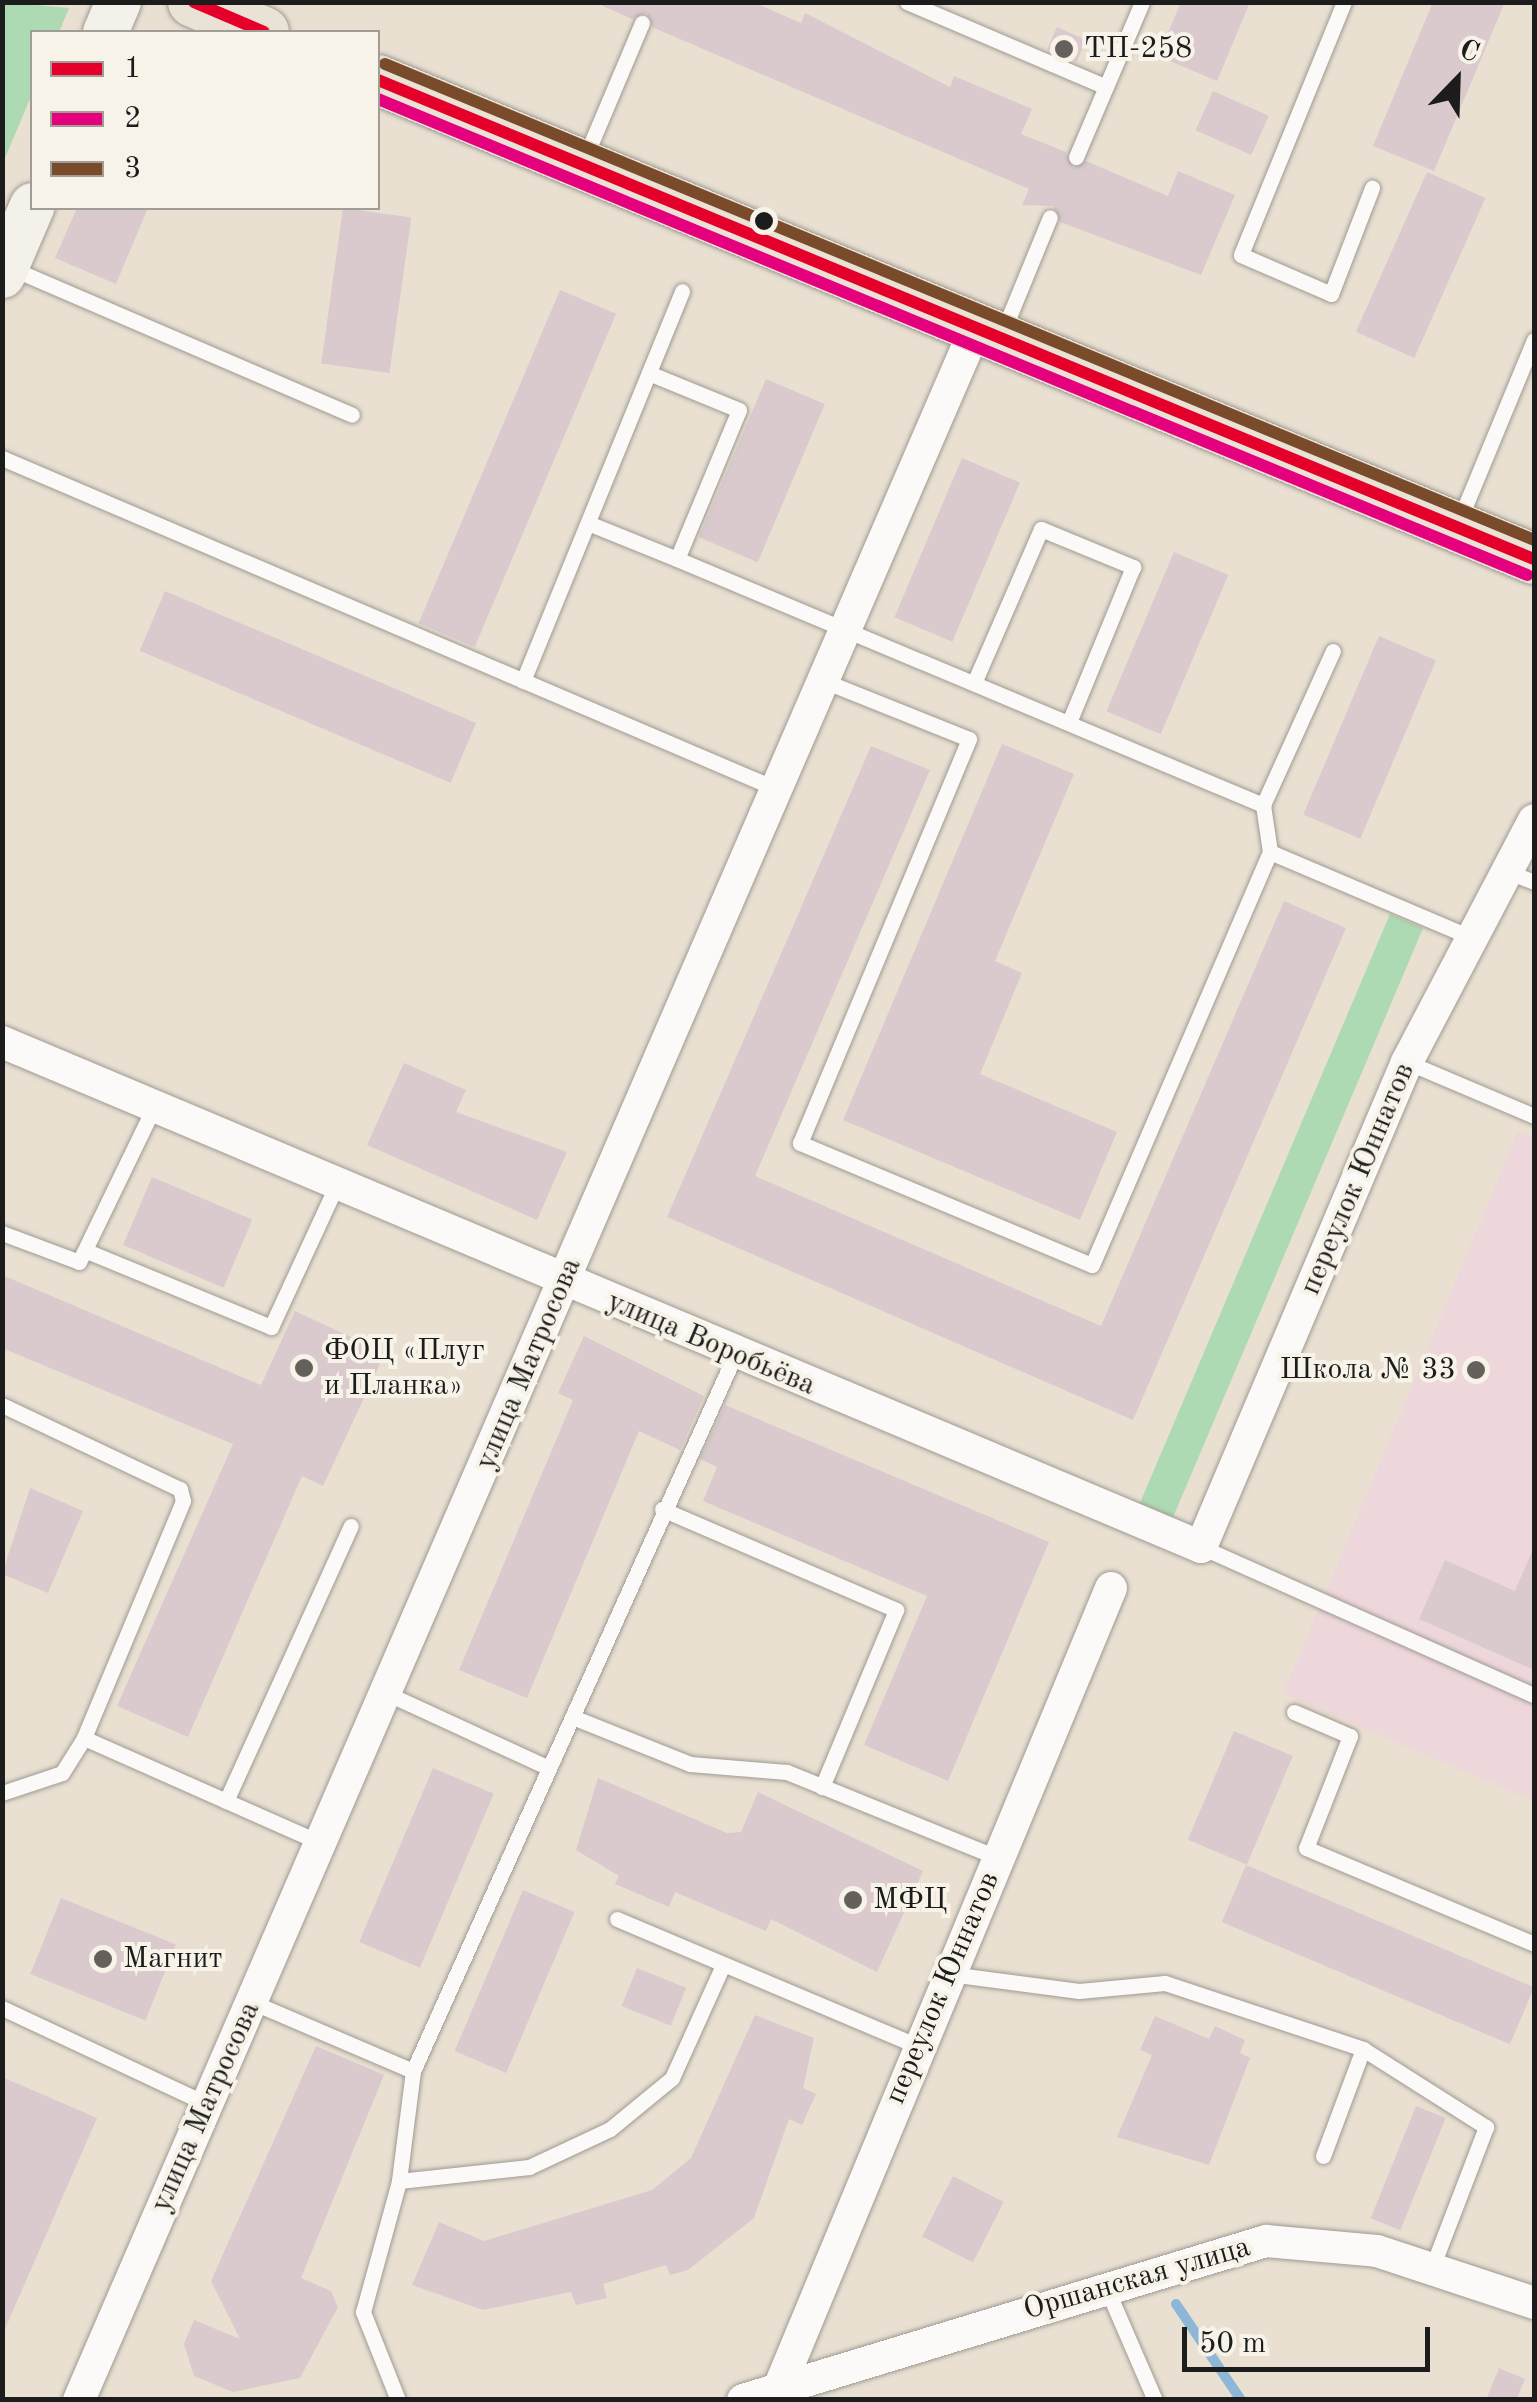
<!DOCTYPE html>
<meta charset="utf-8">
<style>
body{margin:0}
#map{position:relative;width:1537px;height:2402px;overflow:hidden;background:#e9e0d2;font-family:"Old Standard TT",serif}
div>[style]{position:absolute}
.built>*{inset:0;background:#edd7db}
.green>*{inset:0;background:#aedab3;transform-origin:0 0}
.stream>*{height:10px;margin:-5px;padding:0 5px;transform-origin:5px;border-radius:5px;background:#8eb7d7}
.building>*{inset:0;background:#dacacd;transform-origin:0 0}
.roads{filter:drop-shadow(0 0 2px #9f9a92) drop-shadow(0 0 2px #9f9a92)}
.lane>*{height:15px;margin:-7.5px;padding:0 7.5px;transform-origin:7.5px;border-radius:7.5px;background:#fcfaf8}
.street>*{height:32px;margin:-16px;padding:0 16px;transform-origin:16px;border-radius:16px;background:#fcfaf8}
.secondary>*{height:45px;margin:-22.5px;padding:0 22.5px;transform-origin:22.5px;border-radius:22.5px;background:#f4f0ea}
.primary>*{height:50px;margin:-25px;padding:0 25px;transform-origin:25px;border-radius:25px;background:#e9e2d5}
.bus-1>*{height:12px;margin:-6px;padding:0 6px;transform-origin:6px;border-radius:6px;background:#e4002b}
.bus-2>*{height:12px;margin:-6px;padding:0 6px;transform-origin:6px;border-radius:6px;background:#e5007d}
.bus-3>*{height:12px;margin:-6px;padding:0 6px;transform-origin:6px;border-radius:6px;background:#7a4b2a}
.dots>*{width:28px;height:28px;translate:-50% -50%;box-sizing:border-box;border:5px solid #f7f3e8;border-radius:50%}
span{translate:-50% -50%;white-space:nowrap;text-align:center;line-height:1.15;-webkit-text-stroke:8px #f7f3e8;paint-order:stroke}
.poi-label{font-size:30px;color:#1c1c1c}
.left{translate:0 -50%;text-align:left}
.right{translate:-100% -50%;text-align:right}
.street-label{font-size:30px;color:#1c1c1c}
.frame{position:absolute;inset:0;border:5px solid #1c1c1c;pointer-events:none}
.legend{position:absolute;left:30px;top:30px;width:350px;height:180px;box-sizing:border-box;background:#f7f3e8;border:2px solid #9f9d96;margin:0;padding:12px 18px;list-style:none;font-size:30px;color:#1c1c1c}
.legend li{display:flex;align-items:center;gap:20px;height:50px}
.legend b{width:50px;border:2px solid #9f9d96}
.north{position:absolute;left:1407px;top:30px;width:100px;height:100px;-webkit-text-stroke:8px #f7f3e8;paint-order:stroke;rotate:23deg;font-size:28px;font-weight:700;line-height:40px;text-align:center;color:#1c1c1c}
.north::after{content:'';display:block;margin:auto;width:35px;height:45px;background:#1c1c1c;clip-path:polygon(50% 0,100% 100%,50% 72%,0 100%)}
.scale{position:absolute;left:1182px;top:2327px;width:248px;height:45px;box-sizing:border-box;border:5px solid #1c1c1c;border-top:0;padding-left:12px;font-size:30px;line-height:35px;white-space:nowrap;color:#1c1c1c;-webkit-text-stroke:8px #f7f3e8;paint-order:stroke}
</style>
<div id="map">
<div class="built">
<div style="clip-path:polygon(1518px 1131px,1534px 1137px,1534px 1801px,1283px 1694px)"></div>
</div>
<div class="green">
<div style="clip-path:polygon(3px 2px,69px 8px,59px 32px,32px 32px,32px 94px,3px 163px)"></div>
<div style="left:1390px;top:914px;width:36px;height:640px;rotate:23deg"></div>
</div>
<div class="stream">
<div style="left:1176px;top:2304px;width:116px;rotate:55.9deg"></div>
</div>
<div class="building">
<div style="clip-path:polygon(594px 2px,753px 2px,801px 23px,805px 13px,950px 87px,954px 76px,1032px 109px,1021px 134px,1066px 152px,1073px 168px,1086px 161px,1168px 196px,1178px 171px,1235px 195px,1201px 275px,1060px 222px,1053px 206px,1022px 205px,1029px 189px,652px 27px,647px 13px,632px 19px)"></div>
<div style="clip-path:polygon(1181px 2px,1250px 2px,1217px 81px,1158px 56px)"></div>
<div style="clip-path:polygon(1433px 2px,1505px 2px,1434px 171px,1373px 146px)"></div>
<div style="left:1057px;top:27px;width:32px;height:24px;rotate:24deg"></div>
<div style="left:1213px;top:91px;width:61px;height:43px;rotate:24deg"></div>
<div style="left:1427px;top:172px;width:64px;height:175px;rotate:24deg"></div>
<div style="clip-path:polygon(77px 208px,148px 208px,116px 284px,55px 258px)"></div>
<div style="left:343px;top:208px;width:69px;height:157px;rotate:8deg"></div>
<div style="left:560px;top:290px;width:61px;height:362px;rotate:23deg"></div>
<div style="left:766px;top:379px;width:64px;height:172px;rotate:23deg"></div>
<div style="left:962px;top:458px;width:63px;height:173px;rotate:23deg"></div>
<div style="left:1174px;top:552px;width:59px;height:173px;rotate:23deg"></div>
<div style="left:165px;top:591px;width:338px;height:65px;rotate:23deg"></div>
<div style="left:1379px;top:636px;width:62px;height:194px;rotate:23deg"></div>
<div style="clip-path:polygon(1002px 744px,1074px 774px,995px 961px,1022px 973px,980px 1074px,1117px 1132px,1080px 1220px,843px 1120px)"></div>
<div style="clip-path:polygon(871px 746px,930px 770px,755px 1176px,1101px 1326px,1284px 901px,1346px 928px,1133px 1420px,667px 1217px)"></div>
<div style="clip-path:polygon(404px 1063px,466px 1090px,456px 1112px,567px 1152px,537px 1220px,367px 1145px)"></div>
<div style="left:152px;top:1177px;width:109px;height:74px;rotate:23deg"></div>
<div style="clip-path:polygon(2px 1275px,261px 1385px,295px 1311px,385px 1353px,323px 1486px,302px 1476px,188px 1737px,117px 1706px,233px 1444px,2px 1348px)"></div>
<div style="clip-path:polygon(584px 1336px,704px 1396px,680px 1450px,639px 1431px,527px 1698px,459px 1670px,573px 1400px,558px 1393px)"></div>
<div style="clip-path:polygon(725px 1405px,1049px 1542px,948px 1781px,864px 1745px,927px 1596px,703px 1501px,717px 1467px,700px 1459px)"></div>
<div style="clip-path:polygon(30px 1488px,83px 1511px,48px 1593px,2px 1574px)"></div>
<div style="clip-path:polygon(1534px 1547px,1534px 1670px,1419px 1619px,1445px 1560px,1515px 1591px)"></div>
<div style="left:1234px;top:1731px;width:64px;height:118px;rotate:23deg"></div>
<div style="left:433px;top:1768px;width:66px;height:189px;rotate:23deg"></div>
<div style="clip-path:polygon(598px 1778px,727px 1833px,741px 1832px,758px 1792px,923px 1871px,877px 1972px,771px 1919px,766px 1931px,675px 1892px,669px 1907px,615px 1884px,619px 1876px,576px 1850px)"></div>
<div style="left:1246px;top:1865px;width:313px;height:62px;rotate:23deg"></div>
<div style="left:523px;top:1890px;width:56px;height:175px;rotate:23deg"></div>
<div style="left:61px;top:1898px;width:124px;height:82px;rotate:22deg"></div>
<div style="left:637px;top:1968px;width:53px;height:41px;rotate:22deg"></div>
<div style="clip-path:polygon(755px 2015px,814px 2038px,803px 2088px,816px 2094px,802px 2125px,789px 2119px,754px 2218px,688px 2270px,670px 2275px,666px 2265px,603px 2284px,607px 2298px,576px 2305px,571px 2292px,483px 2310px,412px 2285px,439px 2222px,484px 2241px,652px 2190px,691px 2158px)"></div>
<div style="clip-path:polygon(1155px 2016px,1209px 2039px,1215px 2026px,1245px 2040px,1240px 2053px,1250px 2058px,1209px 2165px,1117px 2137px,1152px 2055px,1140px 2050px)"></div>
<div style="clip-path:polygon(316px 2046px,384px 2075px,301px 2278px,331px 2291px,338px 2307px,300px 2378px,233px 2392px,194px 2376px,184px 2344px,194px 2320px,240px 2339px,211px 2281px)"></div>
<div style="clip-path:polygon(2px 2077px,97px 2118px,2px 2336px)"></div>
<div style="left:1416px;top:2106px;width:32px;height:121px;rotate:22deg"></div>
<div style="left:953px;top:2176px;width:57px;height:68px;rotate:27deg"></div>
<div style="clip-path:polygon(1499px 2368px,1525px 2379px,1516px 2400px,1486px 2400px)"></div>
</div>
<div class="roads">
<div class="lane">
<div style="left:907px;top:2px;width:216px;rotate:23.1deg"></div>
<div style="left:1344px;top:2px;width:273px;rotate:112.2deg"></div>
<div style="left:1241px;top:255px;width:98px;rotate:23.4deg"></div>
<div style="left:1331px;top:294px;width:114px;rotate:-68.9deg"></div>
<div style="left:1076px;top:157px;width:168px;rotate:-66.9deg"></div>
<div style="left:584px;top:160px;width:149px;rotate:-67.1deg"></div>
<div style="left:11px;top:268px;width:371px;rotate:23.3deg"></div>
<div style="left:1002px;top:334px;width:126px;rotate:-67.7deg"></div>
<div style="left:2px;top:458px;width:843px;rotate:23.13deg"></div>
<div style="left:1459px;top:521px;width:196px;rotate:-67.5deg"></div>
<div style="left:588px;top:523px;width:96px;rotate:22deg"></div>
<div style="left:677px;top:559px;width:161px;rotate:-67.4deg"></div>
<div style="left:739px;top:410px;width:97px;rotate:-157.7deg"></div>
<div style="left:677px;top:559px;width:636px;rotate:22.77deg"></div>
<div style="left:1263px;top:805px;width:169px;rotate:-65.6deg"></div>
<div style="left:523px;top:681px;width:421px;rotate:-67.8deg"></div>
<div style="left:824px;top:681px;width:156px;rotate:21.8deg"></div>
<div style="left:969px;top:739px;width:438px;rotate:112.7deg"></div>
<div style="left:800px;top:1143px;width:316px;rotate:22.7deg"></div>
<div style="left:1092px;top:1265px;width:450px;rotate:-66.7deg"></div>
<div style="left:974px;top:683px;width:168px;rotate:-66.5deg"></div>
<div style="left:1041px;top:529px;width:100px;rotate:22.4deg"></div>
<div style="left:1133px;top:567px;width:168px;rotate:112.4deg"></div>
<div style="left:1263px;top:805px;width:48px;rotate:81.5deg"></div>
<div style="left:1270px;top:852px;width:223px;rotate:23deg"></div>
<div style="left:1511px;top:873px;width:25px;rotate:21deg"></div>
<div style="left:1407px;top:1062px;width:138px;rotate:23deg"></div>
<div style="left:2px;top:1233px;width:82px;rotate:20.6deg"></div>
<div style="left:79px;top:1262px;width:172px;rotate:-64.2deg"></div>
<div style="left:89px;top:1252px;width:197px;rotate:22.4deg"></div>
<div style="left:271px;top:1327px;width:157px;rotate:-65.2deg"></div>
<div style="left:2px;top:1405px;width:197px;rotate:25.3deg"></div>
<div style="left:180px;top:1489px;width:12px;rotate:76deg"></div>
<div style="left:183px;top:1501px;width:257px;rotate:112.7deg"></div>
<div style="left:84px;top:1738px;width:259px;rotate:23.9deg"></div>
<div style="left:662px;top:1509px;width:255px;rotate:23.3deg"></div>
<div style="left:896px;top:1610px;width:192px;rotate:112.7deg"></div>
<div style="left:1201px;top:1547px;width:364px;rotate:24deg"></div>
<div style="left:386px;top:1693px;width:177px;rotate:24.7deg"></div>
<div style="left:1294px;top:1712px;width:61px;rotate:23.2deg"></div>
<div style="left:1350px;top:1736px;width:120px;rotate:111.4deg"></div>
<div style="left:1306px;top:1848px;width:247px;rotate:22.8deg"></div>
<div style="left:575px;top:1718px;width:124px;rotate:21.8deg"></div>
<div style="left:690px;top:1764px;width:97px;rotate:4.7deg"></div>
<div style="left:787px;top:1772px;width:229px;rotate:22.1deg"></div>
<div style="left:2px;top:1793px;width:63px;rotate:-18.4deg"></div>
<div style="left:62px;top:1773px;width:41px;rotate:-57.8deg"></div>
<div style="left:226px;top:1801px;width:302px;rotate:-65.6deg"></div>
<div style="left:617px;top:1919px;width:326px;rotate:22.9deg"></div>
<div style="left:950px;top:1974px;width:130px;rotate:7.5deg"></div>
<div style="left:1079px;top:1991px;width:86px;rotate:-5.3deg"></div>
<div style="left:1165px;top:1983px;width:209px;rotate:18.4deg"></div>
<div style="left:1363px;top:2049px;width:146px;rotate:32.4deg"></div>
<div style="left:1486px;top:2127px;width:148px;rotate:111deg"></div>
<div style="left:252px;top:2002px;width:175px;rotate:23.2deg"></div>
<div style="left:413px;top:2071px;width:111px;rotate:97.3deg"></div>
<div style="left:2px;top:2008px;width:226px;rotate:25.1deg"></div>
<div style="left:413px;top:2071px;width:785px;rotate:-65.79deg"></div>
<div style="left:1323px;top:2156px;width:114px;rotate:-69.5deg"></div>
<div style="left:1106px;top:2287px;width:123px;rotate:66.6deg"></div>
<div style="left:398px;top:2400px;width:95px;rotate:-111.7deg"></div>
<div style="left:363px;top:2312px;width:136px;rotate:-74.6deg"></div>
<div style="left:399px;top:2181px;width:131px;rotate:-6.1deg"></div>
<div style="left:529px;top:2167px;width:89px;rotate:-25.1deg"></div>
<div style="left:610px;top:2129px;width:80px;rotate:-39.4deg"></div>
<div style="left:672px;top:2078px;width:124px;rotate:-65.7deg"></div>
</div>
<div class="street">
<div style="left:2px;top:1042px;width:1301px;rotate:22.84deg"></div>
<div style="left:1201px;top:1547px;width:527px;rotate:-66.99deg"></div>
<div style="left:1407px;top:1062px;width:273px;rotate:-62.3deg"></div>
<div style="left:779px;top:2388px;width:866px;rotate:-67.46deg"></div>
<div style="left:79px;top:2400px;width:2259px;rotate:-66.6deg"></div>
<div style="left:743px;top:2400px;width:547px;rotate:-16.91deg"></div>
<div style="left:1266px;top:2241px;width:111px;rotate:5.1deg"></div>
<div style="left:1377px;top:2251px;width:165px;rotate:18.3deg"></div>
</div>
<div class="secondary">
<div style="left:105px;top:32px;width:33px;rotate:-67deg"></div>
<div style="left:2px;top:275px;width:76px;rotate:-66.8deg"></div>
</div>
<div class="primary">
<div style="left:193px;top:2px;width:77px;rotate:22.9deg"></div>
<div style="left:378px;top:80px;width:1251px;rotate:22.51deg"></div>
</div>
</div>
<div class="bus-1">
<div style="left:194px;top:2px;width:76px;rotate:23.2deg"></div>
<div style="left:378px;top:80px;width:1251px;rotate:22.51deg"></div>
</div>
<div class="bus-2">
<div style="left:378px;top:99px;width:1244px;rotate:22.5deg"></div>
</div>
<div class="bus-3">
<div style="left:385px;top:64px;width:1244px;rotate:22.5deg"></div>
</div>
<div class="dots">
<div style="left:1064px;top:49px;background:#64615c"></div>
<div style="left:764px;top:221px;background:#1c1c1c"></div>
<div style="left:304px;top:1368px;background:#64615c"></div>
<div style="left:1476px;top:1370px;background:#64615c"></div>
<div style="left:853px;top:1900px;background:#64615c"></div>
<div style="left:103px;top:1959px;background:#64615c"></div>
</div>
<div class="poi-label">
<span class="left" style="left:1084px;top:49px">ТП-258</span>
<span class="left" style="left:324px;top:1368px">ФОЦ «Плуг<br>и Планка»</span>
<span class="right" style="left:1456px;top:1370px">Школа № 33</span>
<span class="left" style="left:873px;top:1900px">МФЦ</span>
<span class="left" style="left:123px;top:1959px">Магнит</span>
</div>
<div class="street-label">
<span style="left:1358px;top:1179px;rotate:-67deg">переулок Юннатов</span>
<span style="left:711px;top:1344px;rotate:23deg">улица Воробьёва</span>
<span style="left:529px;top:1364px;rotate:-67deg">улица Матросова</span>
<span style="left:943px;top:1988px;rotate:-67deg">переулок Юннатов</span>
<span style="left:206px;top:2107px;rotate:-66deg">улица Матросова</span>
<span style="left:1137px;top:2279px;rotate:-16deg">Оршанская улица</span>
</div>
<div class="frame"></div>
<ul class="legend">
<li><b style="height:12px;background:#e4002b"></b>1</li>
<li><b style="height:12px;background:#e5007d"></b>2</li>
<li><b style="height:12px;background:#7a4b2a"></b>3</li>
</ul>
<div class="north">С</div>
<div class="scale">50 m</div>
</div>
